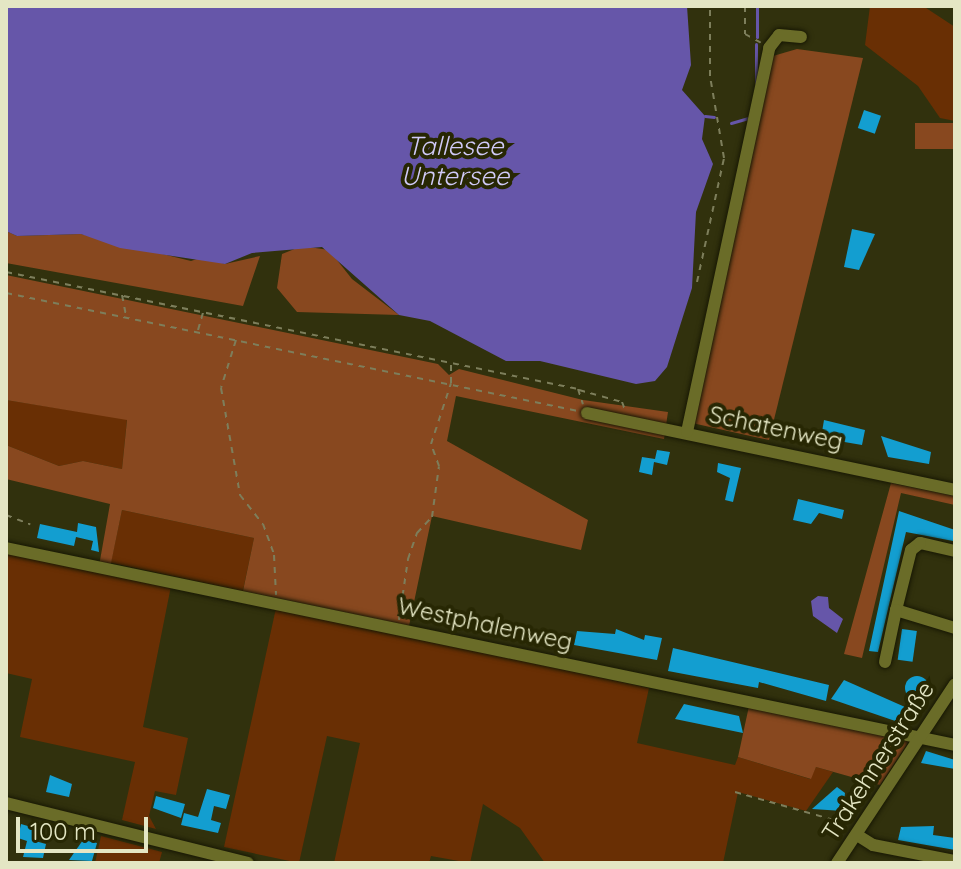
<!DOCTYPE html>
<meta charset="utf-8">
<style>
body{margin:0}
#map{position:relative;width:961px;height:869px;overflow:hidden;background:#31310d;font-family:Quicksand,sans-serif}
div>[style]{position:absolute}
.green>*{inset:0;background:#692f04;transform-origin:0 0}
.forest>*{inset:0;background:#88481f;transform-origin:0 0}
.water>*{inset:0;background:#6656a9}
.stream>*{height:3px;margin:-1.5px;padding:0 1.5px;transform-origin:1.5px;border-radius:1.5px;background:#6656a9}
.building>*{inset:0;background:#139ed0;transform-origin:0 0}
.round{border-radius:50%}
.path>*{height:2px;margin-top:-1px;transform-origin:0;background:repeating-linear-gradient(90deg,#7d7e5b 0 6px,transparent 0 12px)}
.roads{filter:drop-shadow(0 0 2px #181804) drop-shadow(0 0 2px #181804)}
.minor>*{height:12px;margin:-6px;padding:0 6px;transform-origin:6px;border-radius:6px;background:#6a6c28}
span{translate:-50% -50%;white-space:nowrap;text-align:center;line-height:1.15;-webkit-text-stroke:8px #272703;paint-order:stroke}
.street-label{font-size:24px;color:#e4e6c4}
.water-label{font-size:26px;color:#d0caf8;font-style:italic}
.frame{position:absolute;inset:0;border:8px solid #e4e6c4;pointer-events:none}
.scale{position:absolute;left:16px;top:817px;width:132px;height:36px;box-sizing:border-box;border:4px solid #e4e6c4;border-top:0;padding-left:10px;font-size:24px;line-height:28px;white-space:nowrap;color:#e4e6c4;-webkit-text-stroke:6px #272703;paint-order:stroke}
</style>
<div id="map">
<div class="green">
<div style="clip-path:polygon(870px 6px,923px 6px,955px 27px,955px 121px,940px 118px,918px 86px,865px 45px)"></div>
<div style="clip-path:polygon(6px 400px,127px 419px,122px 469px,83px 461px,59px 466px,6px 445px)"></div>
<div style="left:122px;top:510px;width:135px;height:54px;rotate:12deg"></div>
<div style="clip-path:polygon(6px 552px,171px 586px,143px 727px,188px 738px,176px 795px,155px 791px,149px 816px,156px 829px,122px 820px,135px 762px,20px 737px,32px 679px,6px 673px)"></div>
<div style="clip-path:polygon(276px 608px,649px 688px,637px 743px,735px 765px,738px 757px,810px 779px,816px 767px,833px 772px,806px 811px,738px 792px,723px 863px,545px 863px,520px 828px,483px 804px,470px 863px,431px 856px,429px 863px,334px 863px,360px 743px,327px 736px,299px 863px,224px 847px)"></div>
<div style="clip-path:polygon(101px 836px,162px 852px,159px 863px,95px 863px)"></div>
</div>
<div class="forest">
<div style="clip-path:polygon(797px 49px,863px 58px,769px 440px,692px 423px,693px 413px,773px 56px)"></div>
<div style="left:955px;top:123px;width:26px;height:40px;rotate:90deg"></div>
<div style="clip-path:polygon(6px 231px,17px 236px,81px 234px,191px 261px,203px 257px,225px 264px,260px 256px,243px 306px,6px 263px)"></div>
<div style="clip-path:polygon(302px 246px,329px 250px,352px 279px,399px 315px,297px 312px,277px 288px,282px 254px)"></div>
<div style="clip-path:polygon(6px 275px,438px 364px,449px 375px,459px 369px,583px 400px,668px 412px,664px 439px,456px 396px,447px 441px,588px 520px,581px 550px,432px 516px,409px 626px,243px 591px,254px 538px,122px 510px,110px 568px,99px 566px,110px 504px,6px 479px,6px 445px,59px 466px,83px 461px,122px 469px,127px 420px,6px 400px)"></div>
<div style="clip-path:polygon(891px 483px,955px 496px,955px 505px,901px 493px,862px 658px,844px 654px)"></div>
<div style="clip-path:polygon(749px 706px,909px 741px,880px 785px,816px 767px,811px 779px,738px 757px)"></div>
</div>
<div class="water">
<div style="clip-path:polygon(6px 6px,687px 6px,691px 65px,682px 90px,705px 116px,702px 139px,713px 164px,696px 212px,692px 288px,667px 367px,655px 381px,636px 384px,540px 361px,506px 361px,430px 321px,399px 315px,322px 247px,252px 253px,225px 264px,120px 248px,81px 234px,17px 236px,6px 231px)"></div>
<div style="clip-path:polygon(818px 596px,828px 597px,829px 608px,843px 619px,837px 633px,813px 616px,811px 601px)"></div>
</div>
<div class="stream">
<div style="left:757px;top:37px;width:31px;rotate:-90deg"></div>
<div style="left:756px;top:83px;width:39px;rotate:-90deg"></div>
<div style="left:705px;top:116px;width:9px;rotate:6deg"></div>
<div style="left:731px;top:123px;width:19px;rotate:-16deg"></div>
</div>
<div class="building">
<div style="left:864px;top:110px;width:18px;height:19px;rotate:19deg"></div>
<div style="clip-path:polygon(852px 229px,875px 234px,859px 270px,844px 267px)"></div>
<div style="clip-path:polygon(824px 420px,865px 430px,862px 445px,821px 438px)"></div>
<div style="clip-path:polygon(881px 436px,931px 452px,929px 464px,888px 457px)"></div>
<div style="clip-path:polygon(657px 450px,670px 452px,667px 465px,654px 462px,652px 475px,639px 472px,642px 457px,655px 459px)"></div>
<div style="clip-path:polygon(718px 463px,741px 468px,733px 502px,725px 500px,730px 478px,717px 472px)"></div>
<div style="clip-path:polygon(798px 499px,844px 510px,842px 519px,819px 513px,811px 524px,793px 520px)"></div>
<div style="clip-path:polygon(899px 511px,955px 530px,953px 541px,906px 532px,878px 652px,869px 651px)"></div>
<div style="clip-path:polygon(78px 523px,96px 527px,99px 552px,91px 550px,93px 541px,76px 537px,74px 546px,37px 538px,40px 524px,77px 532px)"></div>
<div style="clip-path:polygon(616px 629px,644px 640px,645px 635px,662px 638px,657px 660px,574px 645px,577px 631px,615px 634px)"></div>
<div style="left:902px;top:629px;width:15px;height:31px;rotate:8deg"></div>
<div style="clip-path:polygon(673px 648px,829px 685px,826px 701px,759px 682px,758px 688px,668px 671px)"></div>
<div class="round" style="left:905px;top:676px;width:24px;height:24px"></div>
<div style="clip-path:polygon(844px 680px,905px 707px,904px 724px,831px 699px)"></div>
<div style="clip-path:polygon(684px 704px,739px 716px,743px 733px,675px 719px)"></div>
<div style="clip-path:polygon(926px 751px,955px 760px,955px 769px,921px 763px)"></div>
<div style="clip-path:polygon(50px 775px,72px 784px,69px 797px,46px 792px)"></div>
<div style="clip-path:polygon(837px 787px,845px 793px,843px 811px,812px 809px)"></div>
<div style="clip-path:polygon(207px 789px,230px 795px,226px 809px,214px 806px,211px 820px,221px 823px,218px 833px,181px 825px,184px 813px,198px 817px)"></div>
<div style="clip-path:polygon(156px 796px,185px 804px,181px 818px,153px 808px)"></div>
<div style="clip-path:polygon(21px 824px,38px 829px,35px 841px,46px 844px,43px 858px,23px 857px,27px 841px,18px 838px)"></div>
<div style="clip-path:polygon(934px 826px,933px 835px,955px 838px,955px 850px,898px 840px,901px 827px)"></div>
<div style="clip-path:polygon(83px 840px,97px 843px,92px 861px,69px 860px)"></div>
</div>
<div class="path">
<div style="left:745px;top:6px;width:28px;rotate:90deg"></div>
<div style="left:745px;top:34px;width:18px;rotate:29deg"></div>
<div style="left:6px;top:272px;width:584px;rotate:11.56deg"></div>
<div style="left:578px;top:389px;width:16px;rotate:72deg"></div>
<div style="left:697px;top:282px;width:127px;rotate:-77.7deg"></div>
<div style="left:724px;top:158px;width:83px;rotate:-99.7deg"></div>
<div style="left:710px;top:76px;width:70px;rotate:-90deg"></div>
<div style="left:6px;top:293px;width:584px;rotate:11.66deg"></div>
<div style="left:122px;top:295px;width:21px;rotate:79deg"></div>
<div style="left:198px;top:330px;width:18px;rotate:-74deg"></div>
<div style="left:236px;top:340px;width:50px;rotate:107.4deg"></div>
<div style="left:221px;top:388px;width:109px;rotate:79.9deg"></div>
<div style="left:240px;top:495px;width:37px;rotate:52deg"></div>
<div style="left:263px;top:524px;width:33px;rotate:70deg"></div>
<div style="left:274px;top:555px;width:40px;rotate:87.1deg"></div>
<div style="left:579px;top:390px;width:45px;rotate:15.6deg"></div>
<div style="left:622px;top:402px;width:9px;rotate:69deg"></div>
<div style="left:6px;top:515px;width:26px;rotate:21deg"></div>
<div style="left:399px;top:620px;width:62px;rotate:-81.6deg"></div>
<div style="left:408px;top:559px;width:28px;rotate:-71deg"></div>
<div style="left:417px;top:533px;width:22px;rotate:-47deg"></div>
<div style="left:432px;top:517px;width:51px;rotate:-82.2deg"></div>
<div style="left:439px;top:466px;width:23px;rotate:-110deg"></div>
<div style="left:431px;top:444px;width:64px;rotate:-71.8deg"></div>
<div style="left:451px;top:383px;width:20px;rotate:-90deg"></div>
<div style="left:735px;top:792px;width:117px;rotate:15.8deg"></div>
</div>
<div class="roads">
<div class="minor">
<div style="left:587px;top:413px;width:376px;rotate:11.8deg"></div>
<div style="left:687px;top:432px;width:393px;rotate:-77.9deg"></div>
<div style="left:769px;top:48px;width:16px;rotate:-52deg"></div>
<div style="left:779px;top:35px;width:22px;rotate:5deg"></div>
<div style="left:6px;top:548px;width:969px;rotate:11.73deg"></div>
<div style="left:955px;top:551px;width:36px;rotate:-167deg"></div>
<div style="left:920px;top:543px;width:11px;rotate:142deg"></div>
<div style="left:911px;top:550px;width:62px;rotate:104deg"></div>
<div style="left:896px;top:610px;width:62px;rotate:17deg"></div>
<div style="left:885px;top:662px;width:53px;rotate:-78.1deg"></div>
<div style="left:6px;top:803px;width:249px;rotate:13.9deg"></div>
<div style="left:857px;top:835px;width:19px;rotate:32deg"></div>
<div style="left:873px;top:845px;width:84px;rotate:11deg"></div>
<div style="left:837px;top:863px;width:214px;rotate:-56.6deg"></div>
</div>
</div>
<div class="street-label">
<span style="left:776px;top:428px;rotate:12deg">Schatenweg</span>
<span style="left:485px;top:624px;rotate:12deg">Westphalenweg</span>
<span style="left:878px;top:761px;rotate:-57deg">Trakehnerstraße</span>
</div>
<div class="water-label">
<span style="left:455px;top:161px">Tallesee<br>Untersee</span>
</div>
<div class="frame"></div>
<div class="scale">100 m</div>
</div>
